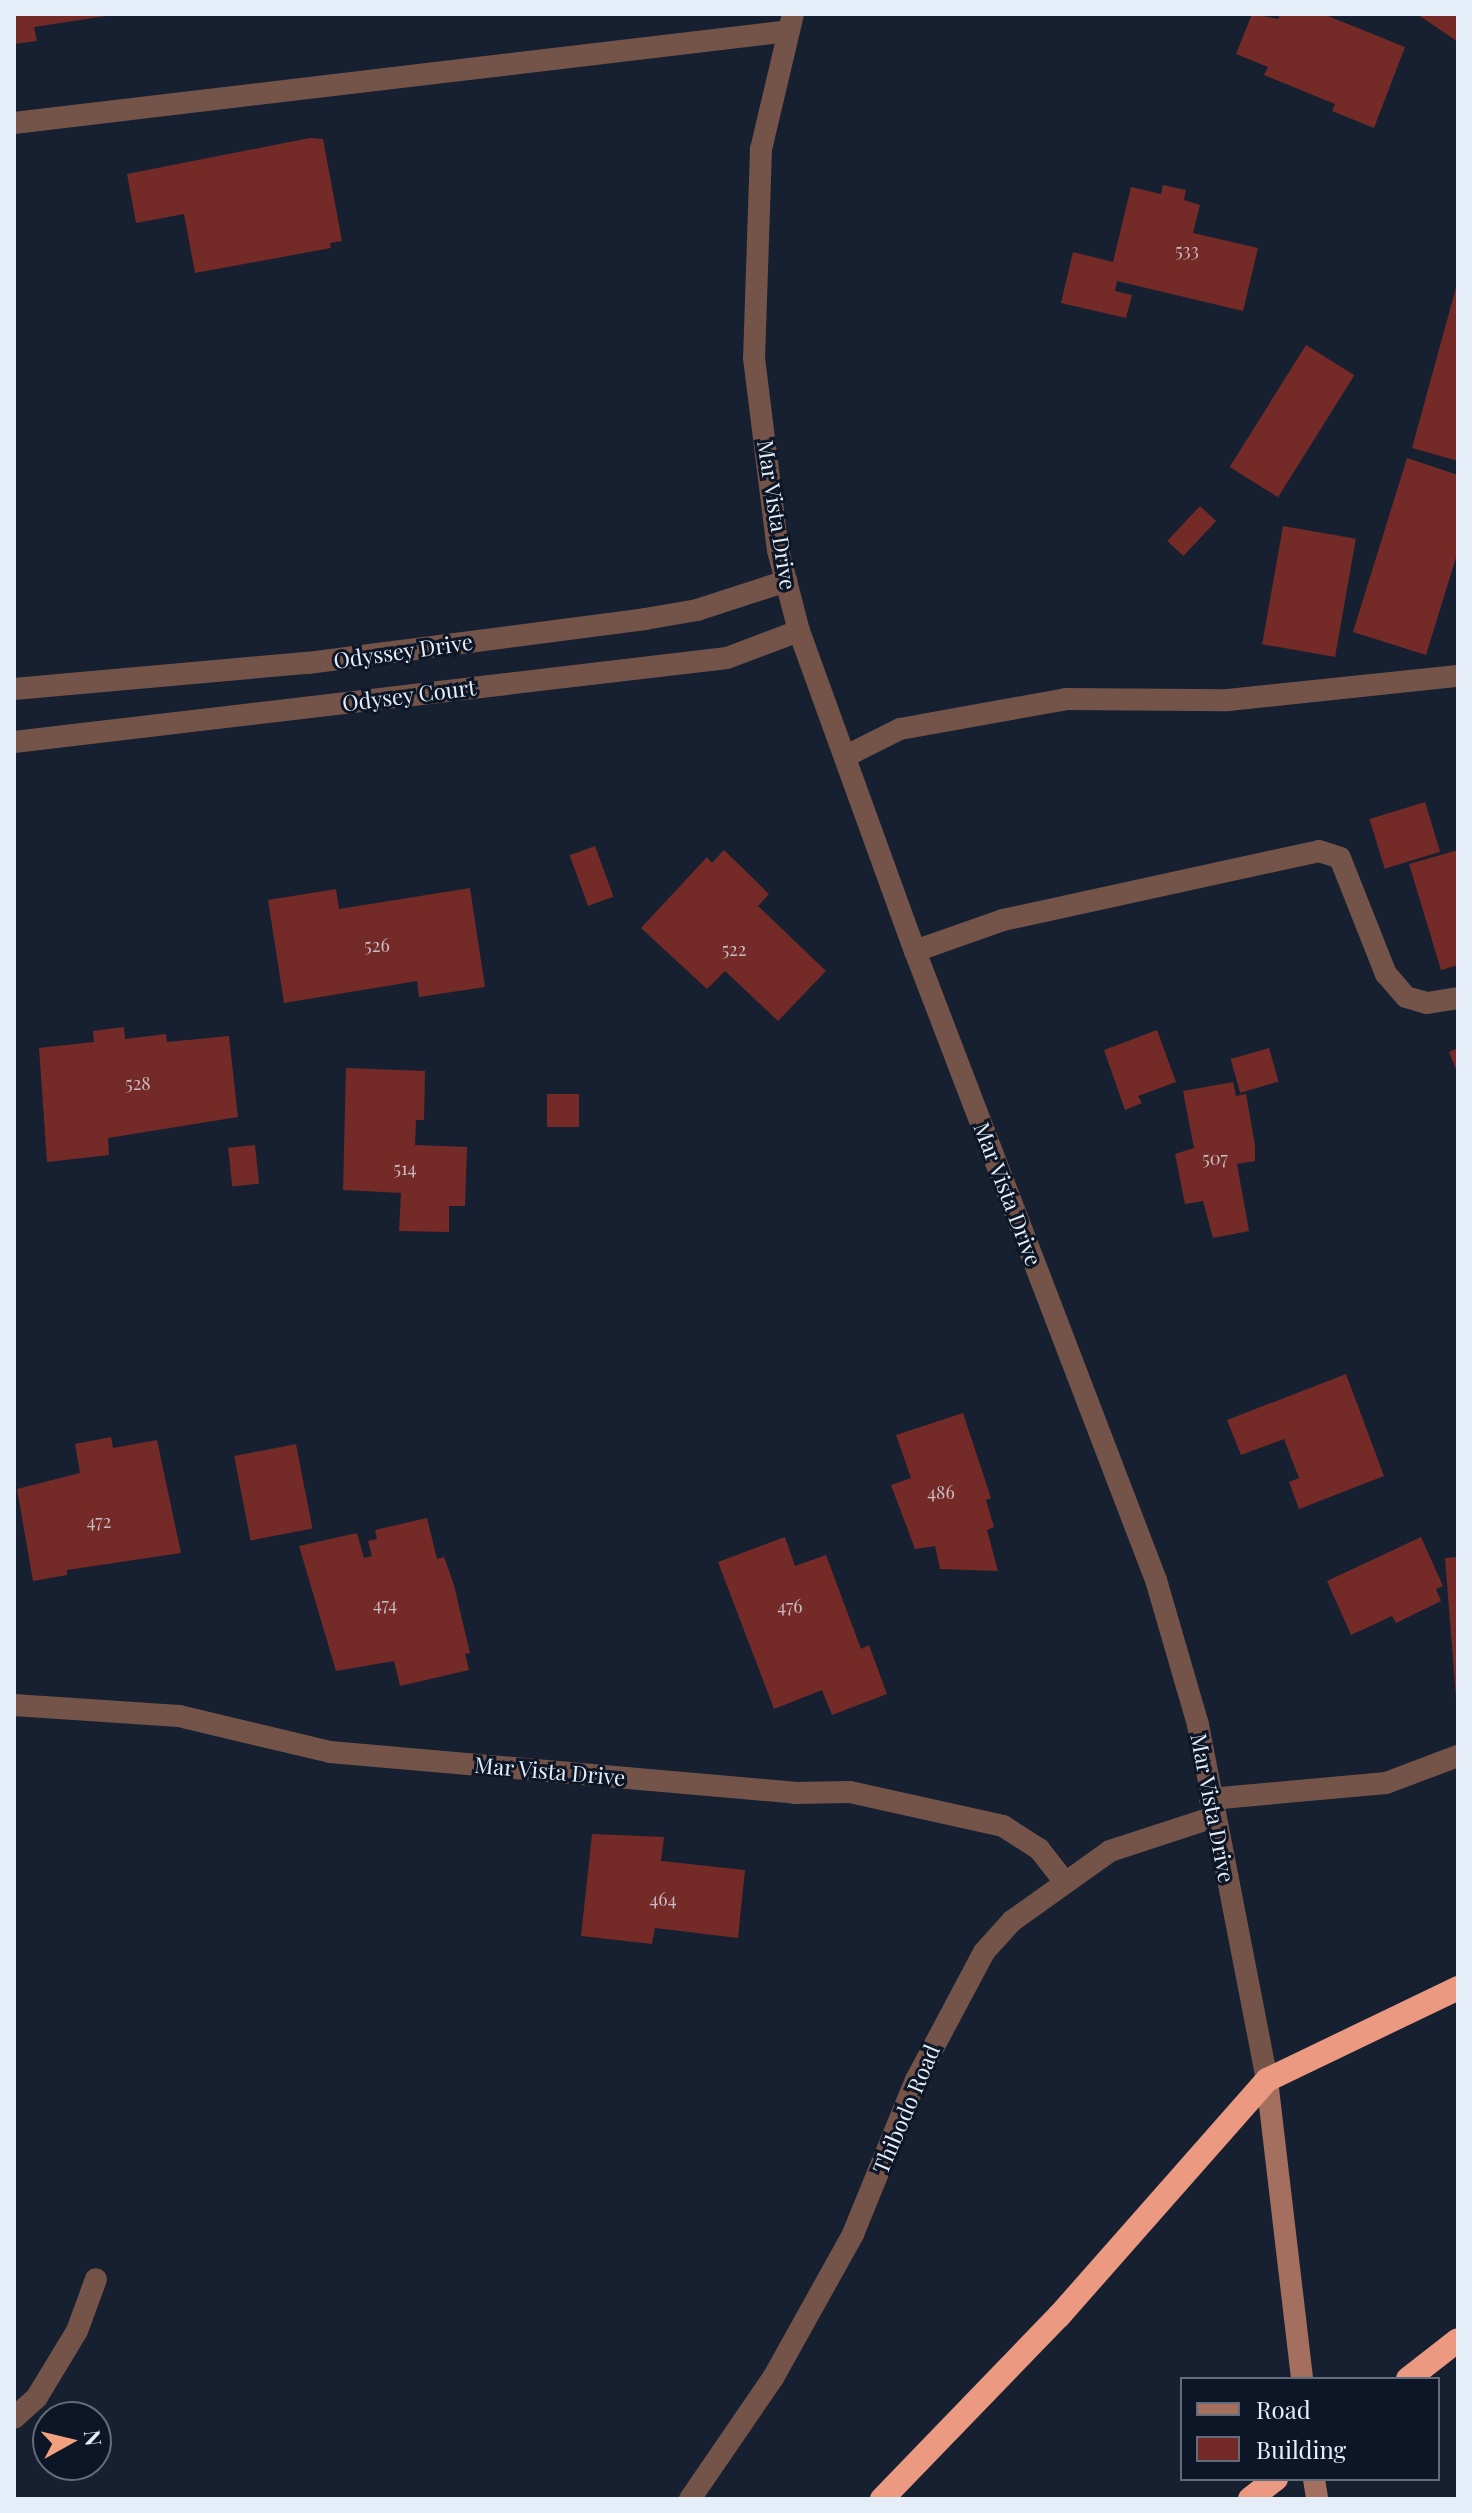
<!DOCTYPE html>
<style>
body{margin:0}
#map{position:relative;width:1472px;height:2513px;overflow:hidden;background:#162030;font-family:"Playfair Display",serif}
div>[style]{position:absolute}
.building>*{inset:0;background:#742a27;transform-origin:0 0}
.service>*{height:22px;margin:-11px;padding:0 11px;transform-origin:11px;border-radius:11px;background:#745349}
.minor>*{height:22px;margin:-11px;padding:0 11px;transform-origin:11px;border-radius:11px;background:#745349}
.tertiary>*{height:22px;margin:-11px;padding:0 11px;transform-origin:11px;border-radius:11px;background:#745349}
.secondary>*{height:22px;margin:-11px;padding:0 11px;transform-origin:11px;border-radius:11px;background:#a46f5f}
.motorway>*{height:24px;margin:-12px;padding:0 12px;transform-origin:12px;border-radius:12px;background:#eb9980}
span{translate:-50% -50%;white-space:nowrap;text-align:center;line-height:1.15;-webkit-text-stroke:6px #0d1626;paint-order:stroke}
.number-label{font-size:18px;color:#c9bcc4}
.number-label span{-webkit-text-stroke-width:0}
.street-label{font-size:22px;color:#e5edf8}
.frame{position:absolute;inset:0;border:16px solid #e5edf8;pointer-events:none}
.legend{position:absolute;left:1180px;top:2377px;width:260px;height:104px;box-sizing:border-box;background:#0d1626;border:2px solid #636c7a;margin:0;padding:10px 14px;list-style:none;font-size:24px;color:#e5edf8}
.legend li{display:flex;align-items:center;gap:16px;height:40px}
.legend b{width:40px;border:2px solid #636c7a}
.north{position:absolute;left:32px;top:2401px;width:80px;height:80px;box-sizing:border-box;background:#0d1626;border:2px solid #636c7a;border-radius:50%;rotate:82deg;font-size:22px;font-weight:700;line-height:32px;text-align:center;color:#e5edf8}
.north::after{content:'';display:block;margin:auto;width:28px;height:36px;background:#f2a17e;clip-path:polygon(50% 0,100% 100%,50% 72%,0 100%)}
</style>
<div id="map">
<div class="building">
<div style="clip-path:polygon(14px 14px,106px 14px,106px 16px,34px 27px,37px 41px,14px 44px)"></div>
<div style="clip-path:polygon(1252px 14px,1278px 19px,1280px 14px,1323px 14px,1405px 47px,1374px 128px,1332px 111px,1335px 104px,1264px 75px,1268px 67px,1236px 54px)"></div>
<div style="clip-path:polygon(1417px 14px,1458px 14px,1458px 42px)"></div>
<div style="clip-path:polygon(310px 138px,323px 139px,342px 241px,330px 243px,331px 248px,195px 273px,184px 214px,136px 223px,127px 174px)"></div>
<div style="clip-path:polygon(1163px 185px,1186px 190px,1184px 200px,1200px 205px,1193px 233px,1258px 248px,1243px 311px,1117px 281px,1115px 291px,1132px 295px,1126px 318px,1061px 303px,1073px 252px,1113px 262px,1131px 187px,1161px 194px)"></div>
<div style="clip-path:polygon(1457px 284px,1458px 284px,1458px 461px,1412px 448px)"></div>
<div style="left:1306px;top:345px;width:57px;height:144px;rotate:32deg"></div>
<div style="clip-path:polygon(1407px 458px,1458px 475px,1458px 551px,1426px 655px,1353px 632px)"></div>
<div style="left:1200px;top:506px;width:22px;height:48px;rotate:43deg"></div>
<div style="left:1283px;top:526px;width:74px;height:120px;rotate:10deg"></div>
<div style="left:1425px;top:802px;width:52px;height:58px;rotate:73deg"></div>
<div style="left:595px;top:846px;width:54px;height:27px;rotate:70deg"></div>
<div style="clip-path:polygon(724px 850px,769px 894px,758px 906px,826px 971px,778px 1021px,725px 971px,707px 989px,641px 928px,707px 857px,712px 863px)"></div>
<div style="clip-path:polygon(1458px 850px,1458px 965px,1441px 970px,1409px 864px)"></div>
<div style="clip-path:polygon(470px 888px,485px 987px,419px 997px,417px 981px,284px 1003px,268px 900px,336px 889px,339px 909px)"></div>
<div style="clip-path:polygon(124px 1027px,125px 1039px,166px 1034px,167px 1042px,229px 1036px,238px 1117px,108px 1138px,109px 1155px,47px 1162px,39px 1048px,94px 1042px,93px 1031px)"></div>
<div style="clip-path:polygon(1157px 1030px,1176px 1082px,1138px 1096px,1142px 1103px,1125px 1110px,1104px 1050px)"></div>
<div style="left:1269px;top:1048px;width:35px;height:40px;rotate:74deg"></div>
<div style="clip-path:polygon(1458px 1048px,1458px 1074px,1449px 1052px)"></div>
<div style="clip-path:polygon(346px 1068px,425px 1071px,424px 1120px,416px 1120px,415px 1145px,467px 1147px,465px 1206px,449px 1206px,449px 1232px,399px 1231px,401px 1193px,343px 1190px)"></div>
<div style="clip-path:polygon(1233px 1082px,1236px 1096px,1246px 1094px,1255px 1145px,1255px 1161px,1237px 1164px,1249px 1231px,1213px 1238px,1203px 1201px,1185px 1204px,1175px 1154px,1194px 1148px,1183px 1091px)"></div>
<div style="left:547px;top:1094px;width:32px;height:33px"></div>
<div style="left:255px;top:1145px;width:39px;height:27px;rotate:84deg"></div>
<div style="clip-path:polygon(1346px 1374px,1384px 1476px,1299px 1509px,1289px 1482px,1299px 1478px,1284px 1439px,1241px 1455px,1227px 1420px)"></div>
<div style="clip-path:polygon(963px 1413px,991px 1498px,986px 1500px,994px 1527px,987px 1530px,998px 1571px,940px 1569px,935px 1546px,915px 1549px,891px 1485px,911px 1478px,896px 1435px)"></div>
<div style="clip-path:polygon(111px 1437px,113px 1448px,157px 1440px,181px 1553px,67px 1570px,67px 1575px,33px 1581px,17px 1489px,80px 1473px,75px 1444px)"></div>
<div style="left:296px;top:1444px;width:86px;height:63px;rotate:79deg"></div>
<div style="clip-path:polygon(427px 1518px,437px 1559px,444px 1557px,454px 1585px,470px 1653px,465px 1654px,469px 1670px,400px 1686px,394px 1661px,336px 1671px,299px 1546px,357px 1533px,364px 1558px,372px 1556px,368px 1541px,377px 1539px,375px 1530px)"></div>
<div style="clip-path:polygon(785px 1537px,795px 1566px,826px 1555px,861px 1649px,869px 1645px,887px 1694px,832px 1715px,822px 1690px,774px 1709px,718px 1562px)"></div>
<div style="clip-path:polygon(1421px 1537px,1443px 1586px,1436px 1589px,1441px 1601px,1396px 1623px,1392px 1616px,1351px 1635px,1327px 1581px)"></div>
<div style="clip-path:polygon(1458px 1557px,1458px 1698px,1456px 1698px,1445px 1558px)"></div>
<div style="clip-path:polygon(592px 1834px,664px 1837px,661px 1861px,745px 1870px,738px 1938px,655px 1928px,652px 1944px,581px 1936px)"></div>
</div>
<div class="service">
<div style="left:848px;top:755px;width:58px;rotate:-26.6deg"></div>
<div style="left:900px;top:729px;width:169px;rotate:-10.2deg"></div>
<div style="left:1066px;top:699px;width:162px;rotate:0.4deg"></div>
<div style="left:1228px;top:700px;width:231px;rotate:-6deg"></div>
<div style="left:915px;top:951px;width:93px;rotate:-19.4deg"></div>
<div style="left:1003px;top:920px;width:323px;rotate:-12.3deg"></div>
<div style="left:1319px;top:851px;width:22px;rotate:18deg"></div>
<div style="left:1340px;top:858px;width:125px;rotate:68.4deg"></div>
<div style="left:1386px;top:974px;width:30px;rotate:49deg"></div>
<div style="left:1406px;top:997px;width:22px;rotate:16deg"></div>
<div style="left:1427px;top:1003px;width:31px;rotate:-9deg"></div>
<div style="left:1210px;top:1799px;width:177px;rotate:-5.2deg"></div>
<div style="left:1386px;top:1783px;width:77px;rotate:-20.6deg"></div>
<div style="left:14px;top:2418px;width:31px;rotate:-42deg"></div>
<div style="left:37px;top:2397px;width:77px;rotate:-58.8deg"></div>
<div style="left:77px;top:2331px;width:55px;rotate:-69.9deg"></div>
</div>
<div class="minor">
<div style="left:14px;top:123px;width:780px;rotate:-6.77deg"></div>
<div style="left:14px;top:689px;width:295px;rotate:-5.1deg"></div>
<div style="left:308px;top:663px;width:340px;rotate:-7.4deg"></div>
<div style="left:645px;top:619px;width:53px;rotate:-9.8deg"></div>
<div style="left:697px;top:610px;width:94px;rotate:-18deg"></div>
<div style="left:14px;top:742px;width:718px;rotate:-6.72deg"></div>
<div style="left:727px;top:658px;width:77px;rotate:-20.6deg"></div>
<div style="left:14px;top:1705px;width:165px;rotate:3.8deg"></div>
<div style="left:179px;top:1716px;width:155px;rotate:13.4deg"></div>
<div style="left:330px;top:1752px;width:466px;rotate:5deg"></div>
<div style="left:794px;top:1793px;width:56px;rotate:-1deg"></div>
<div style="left:850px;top:1792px;width:157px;rotate:12.5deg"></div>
<div style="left:1003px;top:1826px;width:43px;rotate:32.6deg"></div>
<div style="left:1039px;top:1849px;width:41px;rotate:52deg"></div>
</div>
<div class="tertiary">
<div style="left:793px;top:14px;width:139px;rotate:103.3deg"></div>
<div style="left:761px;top:149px;width:209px;rotate:91.9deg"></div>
<div style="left:754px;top:358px;width:193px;rotate:82.9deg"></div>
<div style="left:778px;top:550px;width:84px;rotate:75.5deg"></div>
<div style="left:799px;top:631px;width:340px;rotate:70.1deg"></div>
<div style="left:915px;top:951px;width:674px;rotate:69.04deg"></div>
<div style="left:1156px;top:1580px;width:151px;rotate:73.8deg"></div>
<div style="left:1198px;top:1725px;width:362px;rotate:79deg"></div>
<div style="left:690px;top:2499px;width:147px;rotate:-55.6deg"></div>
<div style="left:773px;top:2378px;width:165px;rotate:-60.9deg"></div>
<div style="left:853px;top:2234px;width:166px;rotate:-67.8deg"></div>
<div style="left:916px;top:2080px;width:145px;rotate:-62deg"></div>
<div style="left:984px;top:1952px;width:42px;rotate:-47.9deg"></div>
<div style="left:1012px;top:1921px;width:120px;rotate:-35.5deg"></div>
<div style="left:1110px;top:1851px;width:109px;rotate:-18.1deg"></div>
</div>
<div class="secondary">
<div style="left:1267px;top:2080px;width:301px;rotate:83.3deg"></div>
<div style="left:1314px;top:2479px;width:20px;rotate:81deg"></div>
</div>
<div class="motorway">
<div style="left:1408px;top:2379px;width:63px;rotate:-38deg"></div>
<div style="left:882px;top:2499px;width:255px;rotate:-46deg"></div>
<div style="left:1059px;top:2316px;width:315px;rotate:-48.6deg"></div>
<div style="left:1267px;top:2080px;width:212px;rotate:-25.7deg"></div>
<div style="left:1250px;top:2499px;width:33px;rotate:-38deg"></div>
</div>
<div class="number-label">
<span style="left:1187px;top:250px">533</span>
<span style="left:377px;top:945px">526</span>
<span style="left:734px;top:949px">522</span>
<span style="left:138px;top:1083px">528</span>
<span style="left:1215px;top:1158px">507</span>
<span style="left:405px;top:1168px">514</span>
<span style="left:941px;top:1492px">486</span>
<span style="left:99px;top:1521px">472</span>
<span style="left:385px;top:1604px">474</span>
<span style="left:790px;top:1606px">476</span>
<span style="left:663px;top:1899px">464</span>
</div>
<div class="street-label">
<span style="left:777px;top:515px;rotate:81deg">Mar Vista Drive</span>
<span style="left:403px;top:651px;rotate:-8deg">Odyssey Drive</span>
<span style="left:409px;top:695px;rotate:-7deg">Odysey Court</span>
<span style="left:1008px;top:1194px;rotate:69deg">Mar Vista Drive</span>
<span style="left:550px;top:1771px;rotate:5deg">Mar Vista Drive</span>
<span style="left:1213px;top:1808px;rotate:79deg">Mar Vista Drive</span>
<span style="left:906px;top:2109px;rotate:-67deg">Thibodo Road</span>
</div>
<div class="frame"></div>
<ul class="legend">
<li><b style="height:10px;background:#a46f5f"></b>Road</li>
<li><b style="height:22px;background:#742a27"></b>Building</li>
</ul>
<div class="north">N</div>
</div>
